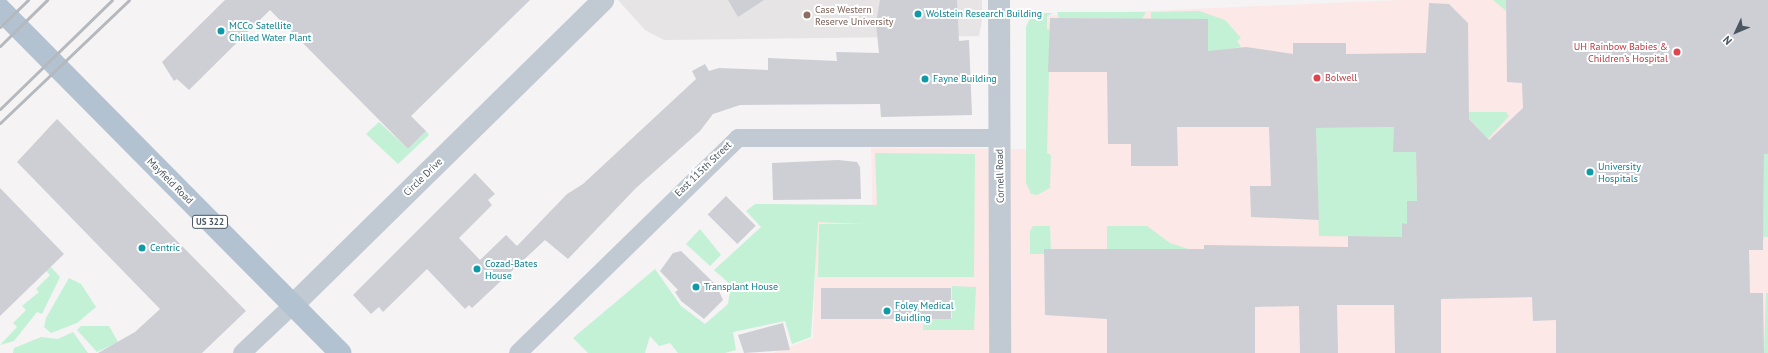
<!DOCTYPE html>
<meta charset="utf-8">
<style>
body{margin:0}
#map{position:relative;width:1768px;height:353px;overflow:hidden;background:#f5f3f3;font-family:"PT Sans",sans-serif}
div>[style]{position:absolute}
.education>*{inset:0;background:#e6e4e5}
.medical>*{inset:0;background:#fce8e6}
.green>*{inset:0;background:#c3f1d5}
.building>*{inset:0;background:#cdcfd5;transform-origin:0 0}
.minor>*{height:18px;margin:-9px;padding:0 9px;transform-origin:9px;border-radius:9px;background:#c1cad2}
.tertiary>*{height:22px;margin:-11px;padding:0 11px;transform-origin:11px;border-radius:11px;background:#c1cad2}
.primary>*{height:22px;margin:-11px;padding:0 11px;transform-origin:11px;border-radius:11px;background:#b3c2d1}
.rail>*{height:3px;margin:-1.5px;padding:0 1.5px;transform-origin:1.5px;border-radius:1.5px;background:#b5b8bd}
.dots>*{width:11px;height:11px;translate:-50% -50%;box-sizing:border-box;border:2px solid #fff;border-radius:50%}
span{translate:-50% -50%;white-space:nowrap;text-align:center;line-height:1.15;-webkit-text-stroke:4px #fff;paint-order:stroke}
.shield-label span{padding:1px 3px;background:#fff;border:1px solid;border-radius:3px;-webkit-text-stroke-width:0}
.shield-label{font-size:9px;color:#4a5661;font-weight:700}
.education-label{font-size:10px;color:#785e54}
.left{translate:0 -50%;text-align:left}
.culture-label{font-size:10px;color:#0d838f}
.health-label{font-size:10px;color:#be3a42}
.right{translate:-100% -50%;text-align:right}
.street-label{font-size:10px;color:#4a5661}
.north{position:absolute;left:1716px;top:12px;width:40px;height:40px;-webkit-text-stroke:3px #fff;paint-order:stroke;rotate:226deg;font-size:11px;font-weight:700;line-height:16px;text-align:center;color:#4a5661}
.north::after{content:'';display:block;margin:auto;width:14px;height:18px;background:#4a5661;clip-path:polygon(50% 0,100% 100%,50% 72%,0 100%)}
</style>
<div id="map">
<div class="education">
<div style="clip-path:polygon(618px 0,982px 0,982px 21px,979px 36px,664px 40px,645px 30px)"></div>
</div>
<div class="medical">
<div style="clip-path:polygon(1401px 0,1768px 0,1768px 353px,773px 353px,813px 338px,817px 222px,873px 220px,871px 148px,1026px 149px,1026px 26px,1034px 16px)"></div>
</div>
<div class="green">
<div style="clip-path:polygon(1493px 0,1506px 0,1506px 11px)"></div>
<div style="clip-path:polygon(1199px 11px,1225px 20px,1241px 38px,1237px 41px,1241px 47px,1208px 52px,1207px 19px,1151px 19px,1151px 12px)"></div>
<div style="clip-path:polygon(1057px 12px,1146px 12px,1142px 19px,1059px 18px)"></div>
<div style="clip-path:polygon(1042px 13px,1053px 13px,1047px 16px,1047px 29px,1050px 30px,1047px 153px,1051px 155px,1050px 188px,1037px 195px,1031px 194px,1026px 183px,1026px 27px,1029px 20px)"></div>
<div style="clip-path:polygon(1463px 112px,1506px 112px,1509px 116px,1488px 139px)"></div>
<div style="clip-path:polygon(379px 122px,408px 149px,426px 131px,429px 135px,398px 164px,366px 134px)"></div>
<div style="clip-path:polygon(1394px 127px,1394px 152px,1416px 152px,1417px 201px,1407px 201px,1407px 224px,1402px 223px,1402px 237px,1319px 236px,1316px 128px)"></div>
<div style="clip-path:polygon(875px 153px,975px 154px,974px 277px,818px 277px,819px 224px,862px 224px,818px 222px,811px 337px,792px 344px,785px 321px,733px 332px,736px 350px,725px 353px,678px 353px,670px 343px,659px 346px,650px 336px,645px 353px,588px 353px,573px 338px,655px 269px,681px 306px,705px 324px,728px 304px,731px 285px,714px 270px,761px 227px,746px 211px,755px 204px,877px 205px)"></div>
<div style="clip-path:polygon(1764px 154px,1768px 154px,1768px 237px,1763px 237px)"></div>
<div style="clip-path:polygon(1033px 226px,1050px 226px,1051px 249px,1044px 254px,1030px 254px,1030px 231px)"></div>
<div style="clip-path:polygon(1107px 226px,1147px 226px,1170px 243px,1188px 249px,1107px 249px)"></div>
<div style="clip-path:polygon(700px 229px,721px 255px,710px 266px,686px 244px)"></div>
<div style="clip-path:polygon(51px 267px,60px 277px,42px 314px,37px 312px,14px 341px,0 345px,17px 327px,13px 323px,26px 310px,22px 306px,39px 292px,36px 289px,50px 275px,46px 271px)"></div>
<div style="clip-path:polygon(69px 278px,81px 284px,96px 307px,77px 323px,51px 333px,44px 327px,46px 318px)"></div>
<div style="clip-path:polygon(952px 286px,976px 287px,974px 330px,923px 330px,924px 318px,952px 318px)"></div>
<div style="clip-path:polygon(1766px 293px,1768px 293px,1768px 353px,1764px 353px)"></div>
<div style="clip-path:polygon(81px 326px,109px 326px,118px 342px,97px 352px,77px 330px)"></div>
<div style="clip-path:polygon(73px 332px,88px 353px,13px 353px,14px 348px,41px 337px,58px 339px)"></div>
</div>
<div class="building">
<div style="clip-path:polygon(225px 0,530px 0,411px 116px,426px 131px,408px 149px,270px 10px,189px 90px,177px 79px,174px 81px,162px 62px)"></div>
<div style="clip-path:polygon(728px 0,764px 0,738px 17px)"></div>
<div style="clip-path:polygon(880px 0,957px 0,959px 41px,969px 40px,972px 115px,881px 117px,880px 104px,740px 105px,713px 114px,700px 131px,636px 188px,568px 259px,545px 240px,472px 308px,469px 305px,465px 309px,427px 269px,383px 312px,379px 307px,371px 314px,353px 295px,475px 173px,495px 194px,488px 200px,492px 205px,459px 238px,480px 260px,506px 235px,517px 246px,567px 194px,583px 184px,696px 79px,692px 71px,705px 64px,709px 71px,719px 68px,768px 70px,768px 58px,837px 61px,836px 52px,879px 53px,876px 23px)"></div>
<div style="clip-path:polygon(1506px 0,1768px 0,1768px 154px,1764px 154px,1763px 250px,1749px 250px,1750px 293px,1763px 293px,1764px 353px,1556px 353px,1556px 320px,1533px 321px,1532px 297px,1441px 299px,1441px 353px,1395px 353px,1394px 305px,1337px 305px,1338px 353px,1300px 353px,1299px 306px,1255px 307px,1255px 353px,1107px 353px,1107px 319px,1045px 315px,1044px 249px,1204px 249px,1204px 245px,1348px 247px,1348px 236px,1402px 237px,1402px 223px,1407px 224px,1407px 201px,1417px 201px,1416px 152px,1393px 152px,1394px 127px,1316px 128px,1319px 220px,1251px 217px,1250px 186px,1271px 186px,1269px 127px,1177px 127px,1178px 166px,1131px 166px,1131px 144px,1108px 144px,1107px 72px,1048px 72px,1050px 18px,1208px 19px,1208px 51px,1246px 47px,1293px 54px,1293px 43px,1346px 43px,1346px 54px,1426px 53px,1429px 3px,1449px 4px,1468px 23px,1469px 119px,1489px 140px,1523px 108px,1522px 83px,1507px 82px)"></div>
<div style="clip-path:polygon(57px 119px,246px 311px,202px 353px,98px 353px,135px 332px,160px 309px,17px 162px)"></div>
<div style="clip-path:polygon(838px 160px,857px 162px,860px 167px,861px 199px,773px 200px,772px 163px)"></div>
<div style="clip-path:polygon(0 188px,64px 254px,0 316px)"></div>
<div style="left:726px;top:196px;width:42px;height:26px;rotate:45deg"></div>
<div style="clip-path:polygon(681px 251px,716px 285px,723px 300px,704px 319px,681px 301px,675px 292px,678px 290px,660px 271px,673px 253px)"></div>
<div style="left:821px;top:288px;width:130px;height:31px"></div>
<div style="clip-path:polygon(783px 323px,790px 350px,744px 353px,738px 335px)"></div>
</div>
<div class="minor">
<div style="left:242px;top:353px;width:70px;rotate:-43.3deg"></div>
<div style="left:518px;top:353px;width:308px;rotate:-44.3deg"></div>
<div style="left:738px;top:138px;width:261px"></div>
</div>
<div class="tertiary">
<div style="left:999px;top:0;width:353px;rotate:89.8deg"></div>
<div style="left:293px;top:305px;width:435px;rotate:-44.5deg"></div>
</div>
<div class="primary">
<div style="left:0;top:9px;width:484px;rotate:45.3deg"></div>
</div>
<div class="rail">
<div style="left:0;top:27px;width:39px;rotate:-44deg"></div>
<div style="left:0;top:46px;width:66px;rotate:-44.4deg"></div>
<div style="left:0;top:109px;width:156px;rotate:-44.2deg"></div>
<div style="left:0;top:123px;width:178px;rotate:-43.6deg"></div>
</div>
<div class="dots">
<div style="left:918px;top:14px;background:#0f9aa8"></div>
<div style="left:807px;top:15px;background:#8d6e63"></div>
<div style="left:221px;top:31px;background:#0f9aa8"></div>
<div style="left:1677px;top:52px;background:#e0444e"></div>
<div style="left:1317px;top:78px;background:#e0444e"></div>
<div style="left:925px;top:79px;background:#0f9aa8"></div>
<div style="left:1590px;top:172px;background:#0f9aa8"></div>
<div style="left:142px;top:248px;background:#0f9aa8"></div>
<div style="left:477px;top:269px;background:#0f9aa8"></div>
<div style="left:696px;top:287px;background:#0f9aa8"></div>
<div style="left:887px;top:311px;background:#0f9aa8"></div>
</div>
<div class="shield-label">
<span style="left:210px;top:222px">US 322</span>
</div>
<div class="education-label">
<span class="left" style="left:815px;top:15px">Case Western<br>Reserve University</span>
</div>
<div class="culture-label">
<span class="left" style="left:926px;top:14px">Wolstein Research Building</span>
<span class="left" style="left:229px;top:31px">MCCo Satellite<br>Chilled Water Plant</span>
<span class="left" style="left:933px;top:79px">Fayne Building</span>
<span class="left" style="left:1598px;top:172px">University<br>Hospitals</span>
<span class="left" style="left:150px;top:248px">Centric</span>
<span class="left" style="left:485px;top:269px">Cozad-Bates<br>House</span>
<span class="left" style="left:704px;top:287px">Transplant House</span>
<span class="left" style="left:895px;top:311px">Foley Medical<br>Buidling</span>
</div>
<div class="health-label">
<span class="right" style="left:1668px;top:52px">UH Rainbow Babies &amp;<br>Children’s Hospital</span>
<span class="left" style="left:1325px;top:78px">Bolwell</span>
</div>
<div class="street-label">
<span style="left:703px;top:169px;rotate:-44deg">East 115th Street</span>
<span style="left:1000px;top:176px;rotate:-91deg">Cornell Road</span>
<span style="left:423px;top:177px;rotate:-44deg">Circle Drive</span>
<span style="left:170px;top:181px;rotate:45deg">Mayfield Road</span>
</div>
<div class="north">N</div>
</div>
